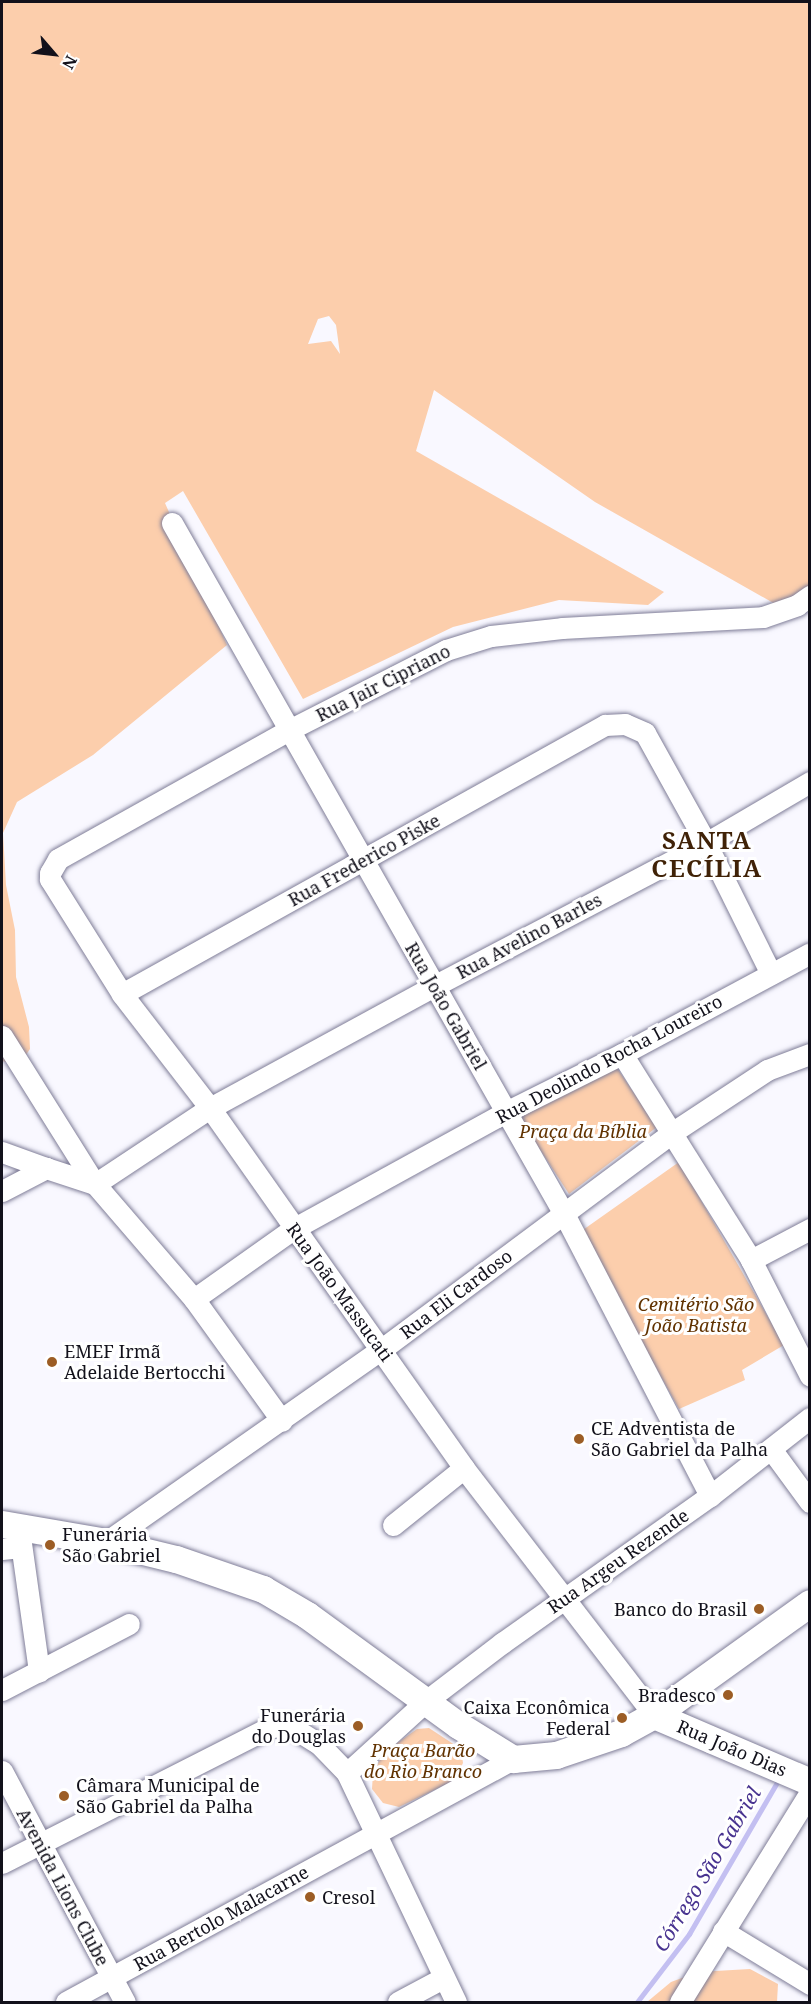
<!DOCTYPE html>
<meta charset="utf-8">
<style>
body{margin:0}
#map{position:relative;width:811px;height:2004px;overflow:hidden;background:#f9f8ff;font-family:"Noto Serif",serif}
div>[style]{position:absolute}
.green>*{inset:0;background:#fcceac}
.stream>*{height:5px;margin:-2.5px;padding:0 2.5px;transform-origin:2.5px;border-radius:2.5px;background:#c3bff1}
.roads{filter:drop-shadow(0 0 2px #7f7d98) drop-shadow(0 0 2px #7f7d98)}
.minor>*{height:21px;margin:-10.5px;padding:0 10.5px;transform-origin:10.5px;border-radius:10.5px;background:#fff}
.major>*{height:27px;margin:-13.5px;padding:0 13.5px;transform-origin:13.5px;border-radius:13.5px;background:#fff}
.dots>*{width:16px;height:16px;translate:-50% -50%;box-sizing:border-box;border:3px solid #fff;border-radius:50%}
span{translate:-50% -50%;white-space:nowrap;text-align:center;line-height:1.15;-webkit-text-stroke:6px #fff;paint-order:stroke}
.street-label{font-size:18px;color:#12111b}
.park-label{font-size:18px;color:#613200;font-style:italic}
.poi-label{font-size:18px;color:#12111b}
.left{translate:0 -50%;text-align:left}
.right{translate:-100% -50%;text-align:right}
.water-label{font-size:20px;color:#483390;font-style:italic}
.district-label{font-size:24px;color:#402207;font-weight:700;letter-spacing:1.5px}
.frame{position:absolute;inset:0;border:3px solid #12111b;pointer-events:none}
.north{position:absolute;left:24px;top:24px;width:60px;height:60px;-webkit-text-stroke:4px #fff;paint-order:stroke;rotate:118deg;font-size:16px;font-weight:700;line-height:24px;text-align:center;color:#12111b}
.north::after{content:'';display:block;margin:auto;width:21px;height:27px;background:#12111b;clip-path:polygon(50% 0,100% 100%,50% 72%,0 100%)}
</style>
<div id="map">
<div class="green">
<div style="clip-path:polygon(evenodd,2px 2px,809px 2px,809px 595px,784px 609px,595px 502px,434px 390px,416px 451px,664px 592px,648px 605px,559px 600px,453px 627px,303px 699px,183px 491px,165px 503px,227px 645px,93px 755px,17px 802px,3px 833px,6px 885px,15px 930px,16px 977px,29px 1027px,30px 1049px,19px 1065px,2px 1061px,2px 2px,329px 316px,336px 325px,340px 354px,331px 341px,308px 344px,318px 319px,329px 316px)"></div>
<div style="clip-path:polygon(617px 1068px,657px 1127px,569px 1194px,518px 1116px)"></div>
<div style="clip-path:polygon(679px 1162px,784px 1345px,742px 1370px,745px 1380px,679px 1409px,580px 1232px)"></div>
<div style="clip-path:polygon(429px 1728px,461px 1749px,463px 1763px,455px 1780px,399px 1807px,383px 1803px,372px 1789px,373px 1773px,381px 1758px,393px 1746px,417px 1729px)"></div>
<div style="clip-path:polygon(750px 1969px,778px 1984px,777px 2002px,647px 2002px,671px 1982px,698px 1972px)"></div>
</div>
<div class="stream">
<div style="left:637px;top:2002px;width:86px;rotate:-52.6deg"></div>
<div style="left:689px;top:1934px;width:179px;rotate:-59.9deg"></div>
</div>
<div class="roads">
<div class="minor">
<div style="left:172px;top:523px;width:792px;rotate:60.43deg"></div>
<div style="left:563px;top:1212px;width:320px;rotate:62.6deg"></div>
<div style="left:122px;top:994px;width:553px;rotate:-29.12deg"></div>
<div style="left:605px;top:725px;width:20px;rotate:-3deg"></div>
<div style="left:625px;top:724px;width:22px;rotate:24deg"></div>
<div style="left:645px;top:733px;width:126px;rotate:61deg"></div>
<div style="left:706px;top:843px;width:146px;rotate:63.6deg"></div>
<div style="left:2px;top:1036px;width:175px;rotate:57.9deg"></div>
<div style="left:95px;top:1184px;width:138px;rotate:-33.5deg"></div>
<div style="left:210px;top:1108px;width:255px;rotate:-28.6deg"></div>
<div style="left:434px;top:986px;width:307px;rotate:-27.7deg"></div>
<div style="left:706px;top:843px;width:121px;rotate:-30.4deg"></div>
<div style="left:622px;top:1054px;width:243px;rotate:57.9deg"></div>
<div style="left:751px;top:1260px;width:130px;rotate:63deg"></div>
<div style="left:2px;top:1152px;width:47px;rotate:20deg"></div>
<div style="left:2px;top:1191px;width:50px;rotate:-27.6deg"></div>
<div style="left:46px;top:1168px;width:52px;rotate:18.1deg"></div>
<div style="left:95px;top:1184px;width:152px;rotate:49.3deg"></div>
<div style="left:194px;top:1299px;width:150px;rotate:54.2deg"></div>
<div style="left:751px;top:1260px;width:67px;rotate:-27.7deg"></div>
<div style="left:194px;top:1299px;width:121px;rotate:-35.3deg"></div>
<div style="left:293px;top:1229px;width:243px;rotate:-28.8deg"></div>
<div style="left:506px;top:1112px;width:130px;rotate:-26.6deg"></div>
<div style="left:622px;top:1054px;width:213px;rotate:-28.2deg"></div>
<div style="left:771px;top:1449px;width:66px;rotate:53.7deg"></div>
<div style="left:393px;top:1525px;width:91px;rotate:-38.8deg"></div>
<div style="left:19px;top:1529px;width:144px;rotate:82deg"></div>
<div style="left:106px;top:1542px;width:337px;rotate:-35deg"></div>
<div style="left:382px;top:1349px;width:359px;rotate:-36.7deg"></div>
<div style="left:670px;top:1134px;width:116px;rotate:-33.4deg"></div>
<div style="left:767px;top:1070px;width:46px;rotate:-20.4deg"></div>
<div style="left:2px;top:1549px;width:18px;rotate:-6deg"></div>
<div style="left:2px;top:1690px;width:143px;rotate:-27.5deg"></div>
<div style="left:654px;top:1715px;width:312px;rotate:-127.6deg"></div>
<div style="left:464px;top:1468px;width:441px;rotate:-125.2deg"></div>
<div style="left:210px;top:1108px;width:144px;rotate:-127.7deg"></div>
<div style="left:122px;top:994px;width:136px;rotate:-122.1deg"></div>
<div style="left:50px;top:879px;width:6px;rotate:-90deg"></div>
<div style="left:50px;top:873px;width:16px;rotate:-60deg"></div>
<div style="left:58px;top:859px;width:265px;rotate:-29.2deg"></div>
<div style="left:289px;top:730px;width:176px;rotate:-27deg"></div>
<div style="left:446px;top:650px;width:47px;rotate:-17.3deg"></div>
<div style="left:491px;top:636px;width:71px;rotate:-6.4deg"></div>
<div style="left:562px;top:628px;width:201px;rotate:-3.1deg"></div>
<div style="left:763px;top:617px;width:36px;rotate:-19deg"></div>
<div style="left:797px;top:605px;width:16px;rotate:-35deg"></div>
<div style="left:2px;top:1771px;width:262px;rotate:62deg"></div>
<div style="left:2px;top:1863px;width:298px;rotate:-26.9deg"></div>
<div style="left:268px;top:1728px;width:15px;rotate:-11deg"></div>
<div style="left:283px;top:1725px;width:13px;rotate:18deg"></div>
<div style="left:295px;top:1729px;width:28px;rotate:32deg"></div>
<div style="left:319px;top:1744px;width:40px;rotate:46deg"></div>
<div style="left:723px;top:1931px;width:102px;rotate:31.3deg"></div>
<div style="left:66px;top:2002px;width:509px;rotate:-28.53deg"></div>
<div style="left:398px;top:2002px;width:51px;rotate:-28.1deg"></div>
<div style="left:456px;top:2002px;width:254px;rotate:-115.5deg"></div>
<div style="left:347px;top:1773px;width:107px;rotate:-42.3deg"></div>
<div style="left:426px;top:1701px;width:96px;rotate:-37.3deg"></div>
<div style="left:502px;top:1643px;width:255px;rotate:-35.3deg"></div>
<div style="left:710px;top:1496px;width:127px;rotate:-38deg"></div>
<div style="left:680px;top:2002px;width:247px;rotate:-58.2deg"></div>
</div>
<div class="major">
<div style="left:2px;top:1524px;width:106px;rotate:9.8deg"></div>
<div style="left:106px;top:1542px;width:72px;rotate:13.7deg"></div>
<div style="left:176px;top:1559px;width:92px;rotate:19deg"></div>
<div style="left:263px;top:1589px;width:51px;rotate:30.6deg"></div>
<div style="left:307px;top:1615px;width:187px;rotate:36.1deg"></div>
<div style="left:458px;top:1725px;width:65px;rotate:31.7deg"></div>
<div style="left:513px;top:1759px;width:43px;rotate:-5.3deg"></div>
<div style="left:556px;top:1755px;width:69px;rotate:-18.7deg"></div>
<div style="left:621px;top:1733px;width:38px;rotate:-29deg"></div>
<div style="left:654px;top:1715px;width:192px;rotate:-35.7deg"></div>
<div style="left:654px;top:1715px;width:170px;rotate:23.2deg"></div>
</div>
</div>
<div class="dots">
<div style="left:52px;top:1362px;background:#9c5d25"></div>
<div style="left:579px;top:1439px;background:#9c5d25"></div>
<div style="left:50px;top:1545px;background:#9c5d25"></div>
<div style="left:759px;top:1609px;background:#9c5d25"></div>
<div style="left:728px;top:1695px;background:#9c5d25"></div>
<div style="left:622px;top:1718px;background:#9c5d25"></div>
<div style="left:358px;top:1726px;background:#9c5d25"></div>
<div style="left:64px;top:1796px;background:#9c5d25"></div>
<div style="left:310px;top:1897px;background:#9c5d25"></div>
</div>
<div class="street-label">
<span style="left:383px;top:683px;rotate:-27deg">Rua Jair Cipriano</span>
<span style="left:364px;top:860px;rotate:-29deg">Rua Frederico Piske</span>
<span style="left:529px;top:936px;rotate:-28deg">Rua Avelino Barles</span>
<span style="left:446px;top:1006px;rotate:60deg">Rua João Gabriel</span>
<span style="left:609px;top:1059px;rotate:-28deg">Rua Deolindo Rocha Loureiro</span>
<span style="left:340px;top:1292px;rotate:54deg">Rua João Massucati</span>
<span style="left:456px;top:1294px;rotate:-37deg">Rua Eli Cardoso</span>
<span style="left:618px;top:1561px;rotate:-35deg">Rua Argeu Rezende</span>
<span style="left:732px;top:1748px;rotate:23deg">Rua João Dias</span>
<span style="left:63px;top:1887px;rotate:62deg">Avenida Lions Clube</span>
<span style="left:221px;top:1918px;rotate:-29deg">Rua Bertolo Malacarne</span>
</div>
<div class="park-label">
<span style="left:583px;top:1131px">Praça da Bíblia</span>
<span style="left:696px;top:1315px">Cemitério São<br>João Batista</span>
<span style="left:423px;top:1761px">Praça Barão<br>do Rio Branco</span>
</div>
<div class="poi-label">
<span class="left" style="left:64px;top:1362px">EMEF Irmã<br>Adelaide Bertocchi</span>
<span class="left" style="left:591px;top:1439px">CE Adventista de<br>São Gabriel da Palha</span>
<span class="left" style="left:62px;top:1545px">Funerária<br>São Gabriel</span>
<span class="right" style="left:747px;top:1609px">Banco do Brasil</span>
<span class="right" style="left:716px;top:1695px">Bradesco</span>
<span class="right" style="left:610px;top:1718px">Caixa Econômica<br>Federal</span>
<span class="right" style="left:346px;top:1726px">Funerária<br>do Douglas</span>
<span class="left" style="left:76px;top:1796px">Câmara Municipal de<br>São Gabriel da Palha</span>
<span class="left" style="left:322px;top:1897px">Cresol</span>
</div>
<div class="water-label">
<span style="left:707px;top:1869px;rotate:-59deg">Córrego São Gabriel</span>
</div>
<div class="district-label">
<span style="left:707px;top:854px">SANTA<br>CECÍLIA</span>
</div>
<div class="frame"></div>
<div class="north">N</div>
</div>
